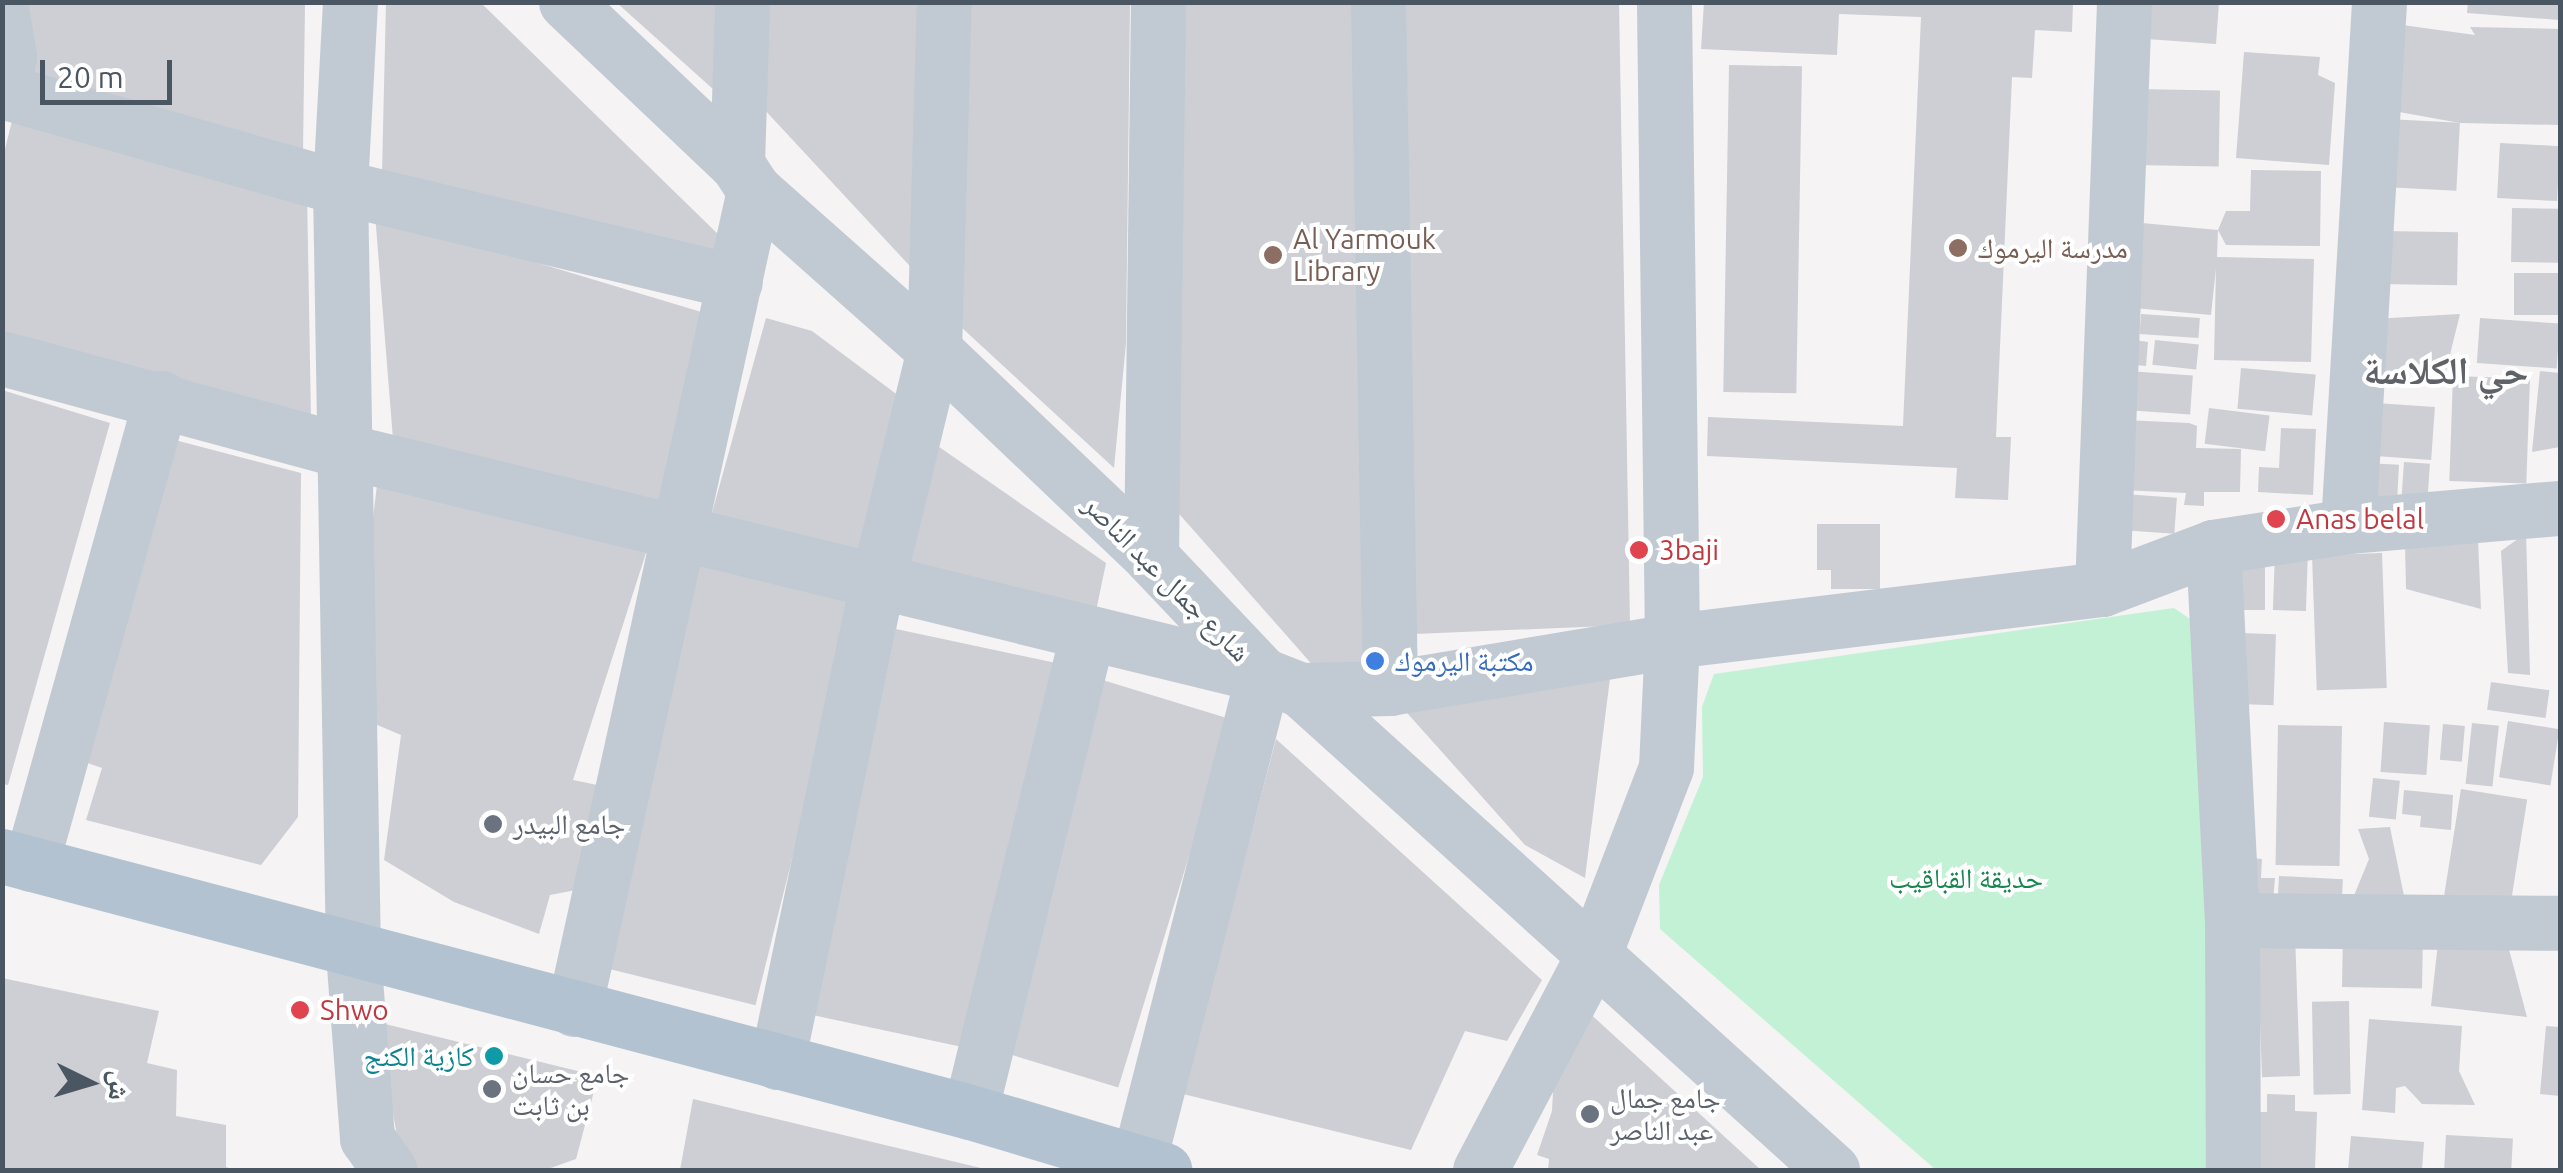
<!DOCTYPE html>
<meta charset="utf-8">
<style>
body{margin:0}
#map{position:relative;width:2563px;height:1173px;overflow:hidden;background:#f5f3f3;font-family:Ubuntu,"Noto Naskh Arabic",sans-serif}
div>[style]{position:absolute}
.green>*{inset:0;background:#c3f1d5}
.building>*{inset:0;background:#cdcfd5;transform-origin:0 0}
.minor>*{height:55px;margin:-27.5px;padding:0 27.5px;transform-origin:27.5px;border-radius:27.5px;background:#c1cad2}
.major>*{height:55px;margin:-27.5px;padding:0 27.5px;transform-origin:27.5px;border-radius:27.5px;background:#b3c2d1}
.dots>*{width:28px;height:28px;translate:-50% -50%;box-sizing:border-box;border:5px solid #fff;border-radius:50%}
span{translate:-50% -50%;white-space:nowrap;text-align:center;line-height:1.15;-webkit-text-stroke:8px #fff;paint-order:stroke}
.education-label{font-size:28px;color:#785e54}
.left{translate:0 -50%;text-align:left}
.health-label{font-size:28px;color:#be3a42}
.street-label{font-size:28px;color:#4a5661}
.shop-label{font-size:28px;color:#366cbe}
.worship-label{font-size:28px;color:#5b616d}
.park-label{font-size:28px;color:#17864f}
.culture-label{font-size:28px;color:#0d838f}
.right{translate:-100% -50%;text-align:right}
.district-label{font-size:38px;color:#5f6368;font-weight:700}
.frame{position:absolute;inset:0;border:5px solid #4a5661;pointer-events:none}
.north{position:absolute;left:40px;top:1033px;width:100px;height:100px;-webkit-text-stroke:8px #fff;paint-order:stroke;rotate:95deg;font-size:28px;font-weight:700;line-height:40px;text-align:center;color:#4a5661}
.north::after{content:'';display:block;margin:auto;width:35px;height:45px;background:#4a5661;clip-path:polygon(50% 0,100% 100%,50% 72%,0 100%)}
.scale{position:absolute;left:40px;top:60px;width:132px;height:45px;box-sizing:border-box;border:5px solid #4a5661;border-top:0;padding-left:12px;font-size:30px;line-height:35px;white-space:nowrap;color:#4a5661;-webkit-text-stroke:8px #fff;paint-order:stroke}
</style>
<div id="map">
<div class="green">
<div style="clip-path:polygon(2174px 608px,2203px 628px,2207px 1170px,1936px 1170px,1660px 929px,1659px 885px,1703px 777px,1702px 707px,1714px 674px)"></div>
</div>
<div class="building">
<div style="clip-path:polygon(21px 2px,305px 2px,303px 152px,28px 79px)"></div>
<div style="clip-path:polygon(386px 2px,480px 2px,724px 240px,720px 262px,382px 173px)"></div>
<div style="clip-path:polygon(616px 2px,723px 2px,724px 99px)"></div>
<div style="clip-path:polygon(764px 2px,924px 2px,921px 278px,762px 107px)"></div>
<div style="clip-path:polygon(965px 2px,1130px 2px,1126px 343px,1114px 468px,961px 327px)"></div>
<div style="clip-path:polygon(1178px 2px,1364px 2px,1378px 672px,1324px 678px,1173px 507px)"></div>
<div style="clip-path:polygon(1406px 2px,1619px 2px,1630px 625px,1415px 634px,1402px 282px)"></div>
<div style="clip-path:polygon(1704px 2px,2073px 2px,2072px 32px,2035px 30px,2032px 78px,2012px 77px,1996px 437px,2011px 437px,2008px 500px,1955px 498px,1957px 468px,1707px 456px,1708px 417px,1903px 426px,1921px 17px,1839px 14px,1837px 55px,1701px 49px)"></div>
<div style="clip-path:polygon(2136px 2px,2219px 2px,2216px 44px,2133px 38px)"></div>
<div style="clip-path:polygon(2468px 2px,2560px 2px,2560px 20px,2467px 13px)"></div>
<div style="clip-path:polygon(2388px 23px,2475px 35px,2470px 27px,2560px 29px,2560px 125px,2460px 123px,2377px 108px)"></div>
<div style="clip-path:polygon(2244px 52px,2320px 57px,2318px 75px,2335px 83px,2329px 165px,2236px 158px)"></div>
<div style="left:1729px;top:65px;width:73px;height:327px;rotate:1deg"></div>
<div style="left:2135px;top:89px;width:85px;height:76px;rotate:1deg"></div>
<div style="clip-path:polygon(14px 113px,307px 191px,311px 421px,2px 330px,2px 161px)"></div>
<div style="left:2387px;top:119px;width:73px;height:68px;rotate:3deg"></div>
<div style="left:2500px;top:143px;width:60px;height:55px;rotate:3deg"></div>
<div style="clip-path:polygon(2251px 170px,2321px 171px,2320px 246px,2226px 245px,2218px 230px,2217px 257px,2314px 259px,2311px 362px,2214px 360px,2216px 268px,2211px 315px,2123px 307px,2131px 222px,2218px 230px,2226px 211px,2250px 211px)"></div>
<div style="left:2512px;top:208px;width:48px;height:54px;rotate:1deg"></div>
<div style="clip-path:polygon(375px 214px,708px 314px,670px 508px,393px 439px)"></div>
<div style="left:2383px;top:231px;width:75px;height:53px;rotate:1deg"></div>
<div style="left:2560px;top:273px;width:42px;height:46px;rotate:90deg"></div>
<div style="left:2141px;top:314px;width:59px;height:20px;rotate:4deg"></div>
<div style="clip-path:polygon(2460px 314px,2446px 371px,2377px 375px,2373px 319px)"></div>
<div style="clip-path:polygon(766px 318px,812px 331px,907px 402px,868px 561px,710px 520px)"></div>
<div style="left:2480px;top:318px;width:80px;height:45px;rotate:4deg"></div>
<div style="clip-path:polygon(2134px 340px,2148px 342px,2146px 366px,2115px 363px)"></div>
<div style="left:2155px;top:340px;width:44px;height:25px;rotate:6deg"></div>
<div style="left:2241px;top:368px;width:75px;height:41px;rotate:5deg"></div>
<div style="left:2128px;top:371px;width:65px;height:39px;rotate:4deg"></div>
<div style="clip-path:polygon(2540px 371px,2560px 373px,2560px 447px,2532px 452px)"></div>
<div style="left:2453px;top:376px;width:77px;height:105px;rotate:2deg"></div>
<div style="clip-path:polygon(2px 390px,110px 423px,8px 785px,2px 784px)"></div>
<div style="left:2376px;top:403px;width:59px;height:53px;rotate:4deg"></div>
<div style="left:2209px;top:408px;width:61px;height:36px;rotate:7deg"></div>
<div style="clip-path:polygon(2124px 420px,2189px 423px,2197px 426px,2196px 448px,2241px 449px,2240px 492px,2204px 492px,2204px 506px,2184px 505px,2186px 493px,2121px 490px)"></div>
<div style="clip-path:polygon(2281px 428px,2316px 429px,2313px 495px,2258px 492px,2259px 467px,2279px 468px)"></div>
<div style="clip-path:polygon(171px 439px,301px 473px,298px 817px,261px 865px,86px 820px,102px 768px,79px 760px)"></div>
<div style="clip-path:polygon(932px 442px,1106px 563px,1096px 611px,907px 567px)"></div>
<div style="left:2404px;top:462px;width:26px;height:38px;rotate:4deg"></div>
<div style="left:2365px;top:463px;width:34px;height:36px;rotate:3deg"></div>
<div style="clip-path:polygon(377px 485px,646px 553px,573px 780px,607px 787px,581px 889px,550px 895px,539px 934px,454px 902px,384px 860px,401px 735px,375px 724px,368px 559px)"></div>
<div style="left:2109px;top:493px;width:68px;height:36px;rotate:4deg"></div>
<div style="clip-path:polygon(1817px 524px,1880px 524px,1880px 589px,1831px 589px,1831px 570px,1817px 570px)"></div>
<div style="clip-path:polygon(2526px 533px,2530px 675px,2508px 673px,2501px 551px)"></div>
<div style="clip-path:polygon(2478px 539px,2481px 609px,2406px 589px,2405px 542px)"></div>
<div style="left:2275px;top:550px;width:33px;height:60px;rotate:2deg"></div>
<div style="left:2382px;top:553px;width:135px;height:70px;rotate:88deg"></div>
<div style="left:697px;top:562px;width:164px;height:416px;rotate:14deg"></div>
<div style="left:2230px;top:563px;width:35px;height:47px"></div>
<div style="left:896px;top:629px;width:171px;height:395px;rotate:12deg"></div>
<div style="left:2241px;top:633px;width:35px;height:71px;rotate:2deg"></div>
<div style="clip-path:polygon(1612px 662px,1585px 878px,1525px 845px,1400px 705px)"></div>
<div style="left:1096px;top:678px;width:141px;height:385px;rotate:17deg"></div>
<div style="left:2491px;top:682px;width:59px;height:28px;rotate:8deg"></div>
<div style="left:2508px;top:721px;width:52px;height:57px;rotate:9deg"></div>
<div style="left:2384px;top:722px;width:46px;height:50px;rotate:4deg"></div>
<div style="left:2472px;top:723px;width:27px;height:61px;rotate:6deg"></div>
<div style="left:2443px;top:724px;width:22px;height:36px;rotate:5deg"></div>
<div style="left:2278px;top:725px;width:64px;height:140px;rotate:1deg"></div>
<div style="clip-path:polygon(1276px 739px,1542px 980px,1507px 1041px,1465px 1031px,1411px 1150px,1183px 1094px)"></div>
<div style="left:2373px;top:778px;width:27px;height:39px;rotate:6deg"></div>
<div style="left:2461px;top:789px;width:67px;height:107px;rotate:9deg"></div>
<div style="clip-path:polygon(2404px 790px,2453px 795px,2451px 830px,2420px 827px,2421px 816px,2402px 814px)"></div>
<div style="clip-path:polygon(2390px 827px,2404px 896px,2353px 898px,2369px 859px,2358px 829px)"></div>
<div style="clip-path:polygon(2251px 858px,2262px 859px,2261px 878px,2275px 878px,2273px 901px,2248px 899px)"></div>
<div style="left:2279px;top:876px;width:64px;height:27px;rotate:3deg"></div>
<div style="left:2343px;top:931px;width:80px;height:56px;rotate:1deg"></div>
<div style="left:2295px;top:934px;width:142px;height:38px;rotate:88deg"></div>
<div style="clip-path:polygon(2439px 934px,2507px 942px,2527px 1017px,2431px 1006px)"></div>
<div style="clip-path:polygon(2px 978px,159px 1011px,147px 1063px,177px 1070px,176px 1116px,226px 1125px,226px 1167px,234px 1170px,2px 1170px)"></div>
<div style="left:2349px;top:1001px;width:93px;height:37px;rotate:89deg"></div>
<div style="clip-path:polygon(1585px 1009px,1761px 1170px,1548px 1170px,1549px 1159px,1537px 1155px,1552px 1111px,1555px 1053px)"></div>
<div style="clip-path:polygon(2369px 1019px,2462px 1026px,2459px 1071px,2475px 1105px,2422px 1104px,2405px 1086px,2396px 1088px,2395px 1113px,2362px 1110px)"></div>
<div style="clip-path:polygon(377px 1022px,598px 1076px,576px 1159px,545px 1170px,403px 1170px)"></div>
<div style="clip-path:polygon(2546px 1026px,2560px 1027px,2560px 1096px,2540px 1094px)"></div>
<div style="clip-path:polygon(2267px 1094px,2295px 1095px,2295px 1111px,2317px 1112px,2315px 1170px,2247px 1170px,2248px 1112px,2267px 1112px)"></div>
<div style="clip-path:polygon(693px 1099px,985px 1169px,984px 1170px,680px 1170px)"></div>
<div style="left:2446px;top:1135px;width:67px;height:35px;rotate:3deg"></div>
<div style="clip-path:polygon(2351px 1136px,2424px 1142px,2422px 1170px,2348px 1170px)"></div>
</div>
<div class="minor">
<div style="left:350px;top:2px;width:185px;rotate:93.1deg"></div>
<div style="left:340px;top:187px;width:765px;rotate:89.03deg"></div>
<div style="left:353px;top:952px;width:187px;rotate:85.7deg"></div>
<div style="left:367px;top:1138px;width:39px;rotate:55deg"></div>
<div style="left:566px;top:2px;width:236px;rotate:43.5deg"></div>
<div style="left:737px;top:164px;width:31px;rotate:57deg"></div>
<div style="left:754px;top:190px;width:241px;rotate:41.6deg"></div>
<div style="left:934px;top:350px;width:300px;rotate:43.6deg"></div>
<div style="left:1151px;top:557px;width:163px;rotate:46.5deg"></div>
<div style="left:1263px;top:675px;width:41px;rotate:21.5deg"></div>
<div style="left:1301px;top:690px;width:716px;rotate:42.11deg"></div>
<div style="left:1378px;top:2px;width:686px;rotate:89deg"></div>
<div style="left:2px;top:14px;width:43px;rotate:80.5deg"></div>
<div style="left:9px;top:56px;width:38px;rotate:101deg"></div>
<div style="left:2px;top:91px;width:351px;rotate:15.9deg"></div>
<div style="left:340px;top:187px;width:406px;rotate:13.5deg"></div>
<div style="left:737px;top:164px;width:162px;rotate:-88.2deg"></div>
<div style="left:2px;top:358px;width:355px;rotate:15.2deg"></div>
<div style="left:345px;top:451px;width:945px;rotate:13.71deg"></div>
<div style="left:1263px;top:675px;width:505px;rotate:104.34deg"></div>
<div style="left:2348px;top:526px;width:525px;rotate:-86.61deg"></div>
<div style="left:2213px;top:547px;width:373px;rotate:87.1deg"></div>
<div style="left:2232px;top:920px;width:250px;rotate:89.8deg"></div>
<div style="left:1151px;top:557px;width:555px;rotate:-89.28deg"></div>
<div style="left:2102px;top:589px;width:587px;rotate:-87.85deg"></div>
<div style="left:1301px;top:690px;width:89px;rotate:-1.3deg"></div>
<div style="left:1390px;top:688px;width:286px;rotate:-9.5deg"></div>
<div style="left:1672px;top:641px;width:433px;rotate:-6.9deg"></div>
<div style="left:2102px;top:589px;width:119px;rotate:-20.7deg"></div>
<div style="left:2213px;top:547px;width:137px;rotate:-8.8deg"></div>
<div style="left:2348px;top:526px;width:213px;rotate:-4.9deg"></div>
<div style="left:31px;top:864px;width:484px;rotate:-74.4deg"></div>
<div style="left:2232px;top:920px;width:328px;rotate:0.5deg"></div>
<div style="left:574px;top:1009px;width:839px;rotate:-77.6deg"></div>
<div style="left:777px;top:1062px;width:488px;rotate:-78.2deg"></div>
<div style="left:877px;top:584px;width:241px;rotate:-76.3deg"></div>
<div style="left:934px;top:350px;width:348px;rotate:-88.4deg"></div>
<div style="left:970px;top:1112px;width:490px;rotate:-76.2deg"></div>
<div style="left:1480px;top:1170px;width:244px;rotate:-62.2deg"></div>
<div style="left:1594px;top:954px;width:200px;rotate:-68.9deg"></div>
<div style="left:1666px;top:767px;width:126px;rotate:-87.3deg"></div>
<div style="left:1672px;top:641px;width:639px;rotate:-90.72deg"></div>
</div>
<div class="major">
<div style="left:2px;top:856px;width:1001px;rotate:14.81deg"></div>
<div style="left:970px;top:1112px;width:203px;rotate:16.6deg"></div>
</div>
<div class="dots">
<div style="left:1958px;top:248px;background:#8d6e63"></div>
<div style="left:1273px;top:255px;background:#8d6e63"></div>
<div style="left:2276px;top:519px;background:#e0444e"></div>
<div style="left:1639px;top:550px;background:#e0444e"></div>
<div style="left:1375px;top:661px;background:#3f7fe0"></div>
<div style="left:493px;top:824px;background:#6b7280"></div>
<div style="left:300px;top:1010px;background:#e0444e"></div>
<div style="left:494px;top:1056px;background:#0f9aa8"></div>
<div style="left:492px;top:1089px;background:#6b7280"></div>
<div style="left:1590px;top:1114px;background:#6b7280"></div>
</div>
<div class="education-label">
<span class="left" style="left:1293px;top:255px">Al Yarmouk<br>Library</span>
<span class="left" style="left:1978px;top:248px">مدرسة اليرموك</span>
</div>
<div class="health-label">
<span class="left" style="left:2296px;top:519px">Anas belal</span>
<span class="left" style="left:1659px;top:550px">3baji</span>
<span class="left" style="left:320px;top:1010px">Shwo</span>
</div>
<div class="street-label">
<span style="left:1167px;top:578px;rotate:45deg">شارع جمال عبد الناصر</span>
</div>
<div class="shop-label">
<span class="left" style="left:1395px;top:661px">مكتبة اليرموك</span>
</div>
<div class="worship-label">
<span class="left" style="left:513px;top:824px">جامع البيدر</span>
<span class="left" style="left:512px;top:1089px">جامع حسان<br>بن ثابت</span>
<span class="left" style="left:1610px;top:1114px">جامع جمال<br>عبد الناصر</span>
</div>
<div class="park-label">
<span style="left:1966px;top:878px">حديقة القباقيب</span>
</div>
<div class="culture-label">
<span class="right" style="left:474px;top:1056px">كازية الكنج</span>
</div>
<div class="district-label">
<span style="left:2446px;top:371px">حي الكلاسة</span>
</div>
<div class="frame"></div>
<div class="north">ش</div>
<div class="scale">20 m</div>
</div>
